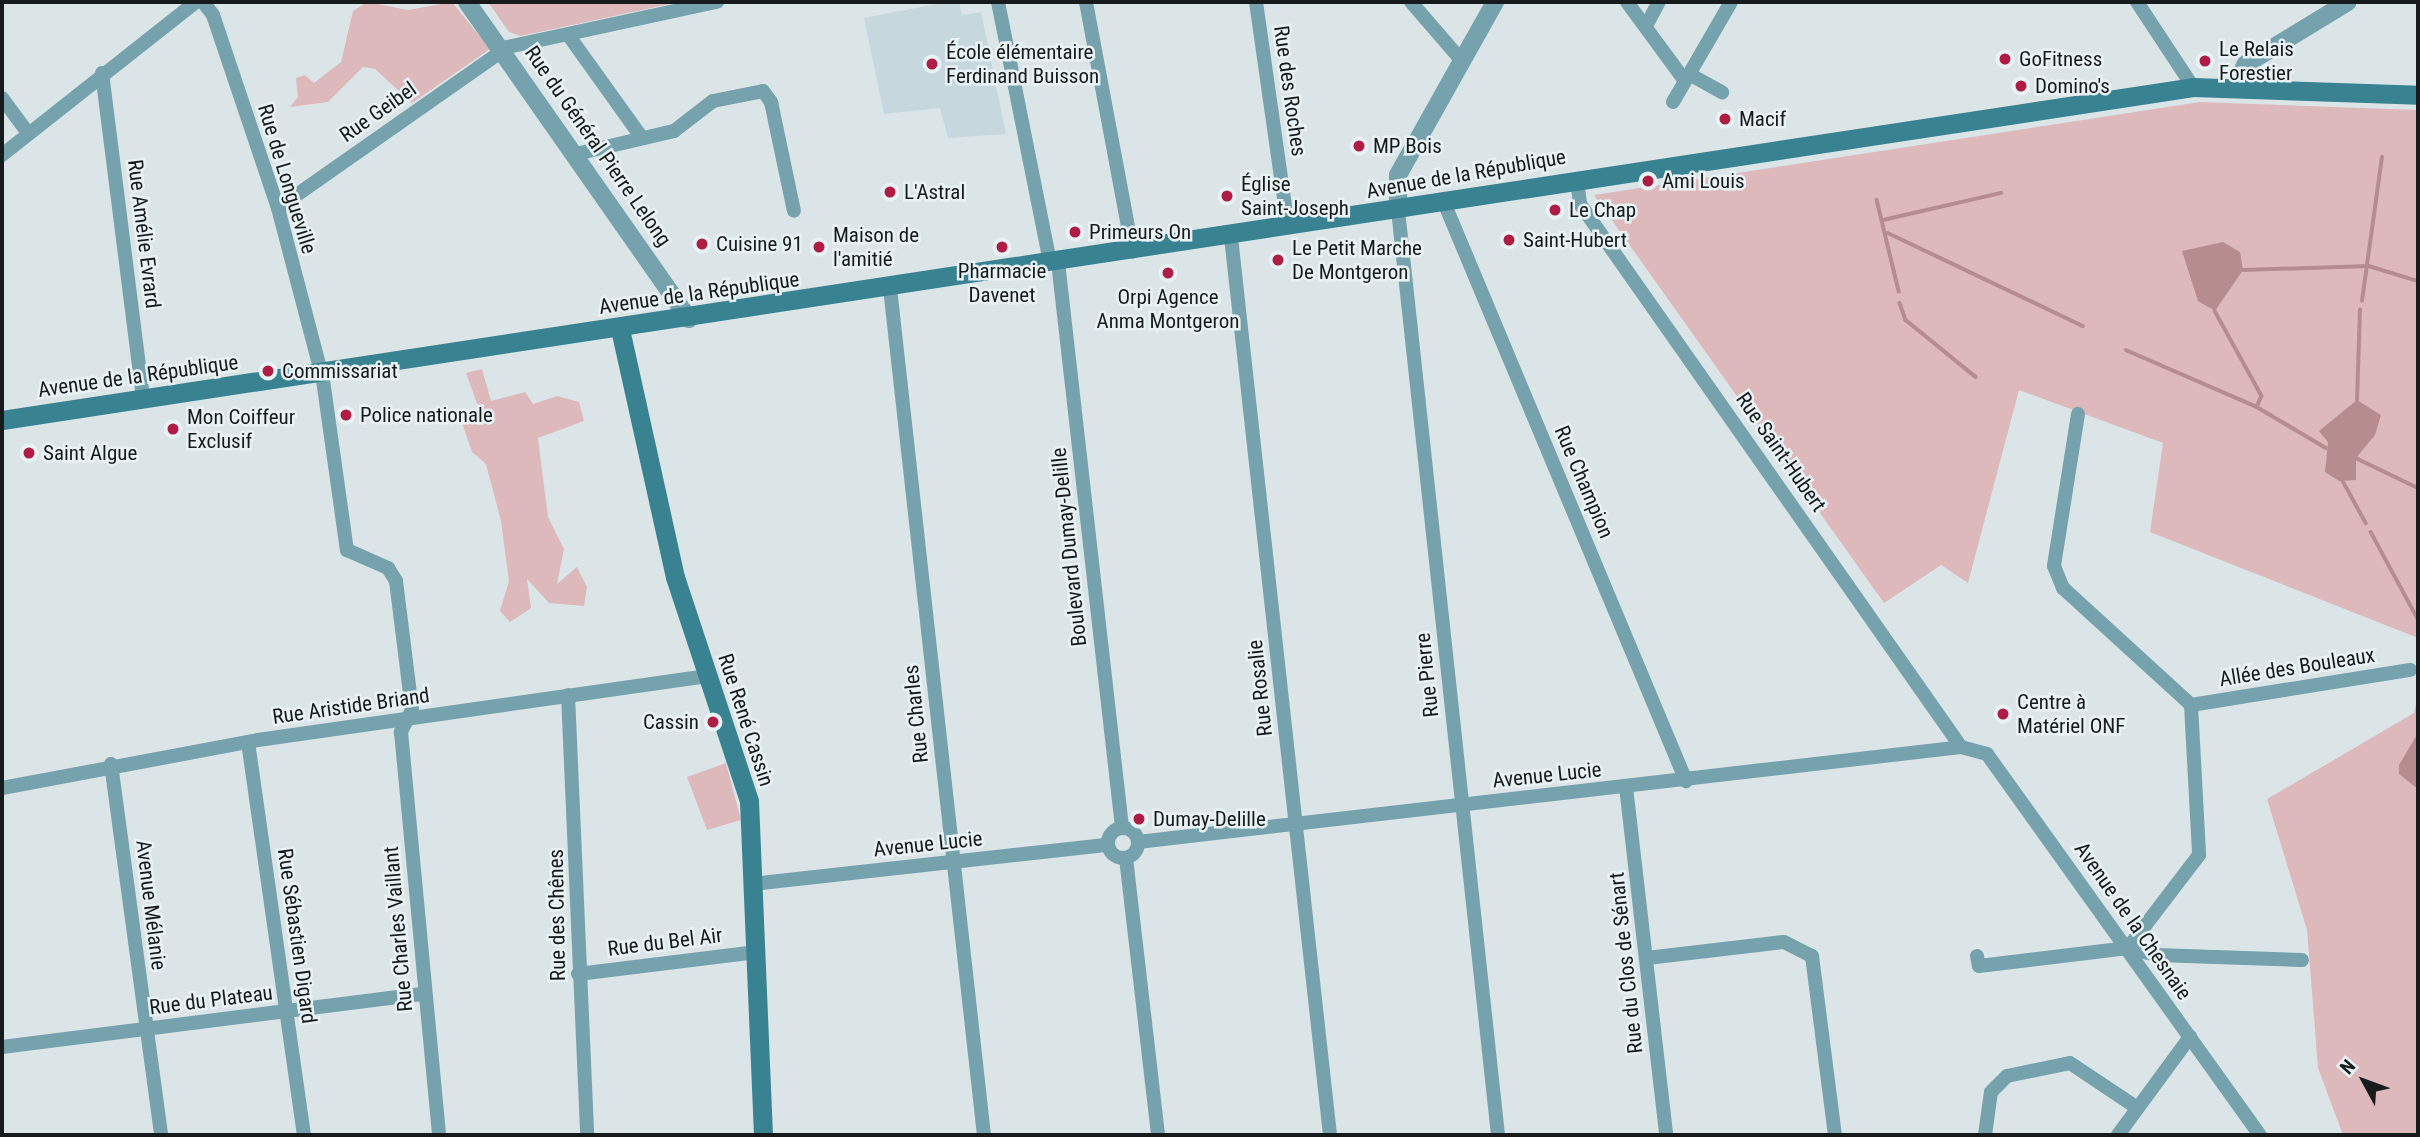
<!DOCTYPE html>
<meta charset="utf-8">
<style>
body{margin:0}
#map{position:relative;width:2420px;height:1137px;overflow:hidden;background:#dbe5e8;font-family:"Roboto Condensed",sans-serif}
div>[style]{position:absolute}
.built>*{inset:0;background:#c6d8dd}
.green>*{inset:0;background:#ddb9bc}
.water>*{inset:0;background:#b68c8f}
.stream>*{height:3.5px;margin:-1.75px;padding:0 1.75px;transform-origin:1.75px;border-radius:1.75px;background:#b68c8f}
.minor>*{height:14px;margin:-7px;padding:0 7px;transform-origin:7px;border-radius:7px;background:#75a2ad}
.minor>.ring{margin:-7px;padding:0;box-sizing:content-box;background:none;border:14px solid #75a2ad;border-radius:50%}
.tertiary>*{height:18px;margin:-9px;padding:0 9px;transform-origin:9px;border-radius:9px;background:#75a2ad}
.secondary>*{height:19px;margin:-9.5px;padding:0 9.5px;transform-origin:9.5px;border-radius:9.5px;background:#388291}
.dots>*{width:19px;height:19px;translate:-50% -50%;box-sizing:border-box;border:4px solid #e8f2f5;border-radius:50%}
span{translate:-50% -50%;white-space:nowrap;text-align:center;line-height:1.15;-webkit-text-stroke:5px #e8f2f5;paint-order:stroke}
.poi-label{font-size:21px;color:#171b1c}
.left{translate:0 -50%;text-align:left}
.right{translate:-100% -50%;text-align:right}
.street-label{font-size:21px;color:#171b1c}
.frame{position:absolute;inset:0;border:4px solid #171b1c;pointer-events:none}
.north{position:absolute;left:2329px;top:1046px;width:70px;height:70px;-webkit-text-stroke:5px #e8f2f5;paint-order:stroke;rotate:311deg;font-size:19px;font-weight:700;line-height:28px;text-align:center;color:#171b1c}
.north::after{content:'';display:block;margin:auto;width:24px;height:32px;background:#171b1c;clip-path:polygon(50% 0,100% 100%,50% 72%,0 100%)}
</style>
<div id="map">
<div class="built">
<div style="clip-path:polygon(946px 2px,959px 2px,962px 15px,981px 12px,1006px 134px,948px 138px,940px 108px,884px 114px,864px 18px)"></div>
</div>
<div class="green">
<div style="clip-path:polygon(367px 2px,408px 10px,452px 2px,490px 49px,412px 103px,375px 69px,363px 67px,328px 102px,290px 107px,298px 97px,296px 78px,305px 75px,314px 83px,341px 62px,353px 11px)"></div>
<div style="clip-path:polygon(488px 2px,679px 2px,521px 36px,509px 32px)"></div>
<div style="clip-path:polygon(2200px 102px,2418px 110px,2418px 638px,2150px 532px,2163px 443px,2019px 390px,1968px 583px,1941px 565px,1884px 603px,1594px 195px)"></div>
<div style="clip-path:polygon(482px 369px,491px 401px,525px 392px,533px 404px,557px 396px,579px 402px,584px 421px,538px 438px,548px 517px,564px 549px,557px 584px,577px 567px,587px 587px,584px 606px,549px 603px,527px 579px,531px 608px,510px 622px,500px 611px,509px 581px,501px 521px,486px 464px,472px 452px,461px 420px,479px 409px,466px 373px)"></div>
<div style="clip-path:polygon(2418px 694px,2418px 1135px,2343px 1135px,2318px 1068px,2307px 930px,2267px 799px,2414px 713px)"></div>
<div style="clip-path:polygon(726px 763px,741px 820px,707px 830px,687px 777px)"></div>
</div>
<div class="water">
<div style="clip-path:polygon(2223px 242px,2240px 252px,2243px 270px,2215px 311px,2198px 301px,2182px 251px)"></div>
<div style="clip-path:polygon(2357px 400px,2381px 415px,2375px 435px,2356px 458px,2356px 480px,2339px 481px,2325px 472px,2328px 442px,2319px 431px)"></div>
<div style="clip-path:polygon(2418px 733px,2418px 789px,2399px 774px,2399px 765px)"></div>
</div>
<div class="stream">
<div style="left:1877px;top:200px;width:94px;rotate:76.4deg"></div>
<div style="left:1883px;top:220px;width:121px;rotate:-12.9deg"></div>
<div style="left:1888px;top:233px;width:216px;rotate:25.5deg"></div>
<div style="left:2243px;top:270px;width:126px;rotate:-1.8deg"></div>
<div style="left:2369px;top:266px;width:51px;rotate:17deg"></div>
<div style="left:2362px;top:301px;width:145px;rotate:-82.1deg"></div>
<div style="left:1900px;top:303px;width:18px;rotate:71deg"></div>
<div style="left:1906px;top:320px;width:90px;rotate:39.2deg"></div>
<div style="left:2215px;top:311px;width:97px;rotate:61.1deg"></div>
<div style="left:2262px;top:396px;width:12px;rotate:114deg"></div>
<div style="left:2126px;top:350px;width:143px;rotate:23.5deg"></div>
<div style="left:2257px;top:407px;width:80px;rotate:30.7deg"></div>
<div style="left:2357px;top:400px;width:90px;rotate:-88.1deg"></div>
<div style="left:2356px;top:458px;width:69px;rotate:25.8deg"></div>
<div style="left:2343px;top:481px;width:48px;rotate:61.3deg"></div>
<div style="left:2371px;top:532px;width:99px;rotate:61.6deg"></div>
</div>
<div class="minor">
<div style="left:203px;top:2px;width:16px;rotate:52deg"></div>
<div style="left:213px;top:15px;width:204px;rotate:71.4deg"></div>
<div style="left:278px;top:208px;width:178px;rotate:75.3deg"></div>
<div style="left:323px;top:380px;width:172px;rotate:82deg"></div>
<div style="left:347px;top:550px;width:45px;rotate:23.7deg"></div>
<div style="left:388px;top:568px;width:15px;rotate:58deg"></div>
<div style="left:396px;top:581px;width:130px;rotate:82.9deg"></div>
<div style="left:412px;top:710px;width:25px;rotate:117deg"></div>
<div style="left:401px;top:732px;width:405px;rotate:84.6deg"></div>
<div style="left:998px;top:2px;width:266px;rotate:78.7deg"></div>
<div style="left:1086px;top:2px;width:254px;rotate:79.4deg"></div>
<div style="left:1256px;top:2px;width:227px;rotate:81.9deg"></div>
<div style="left:1411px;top:2px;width:78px;rotate:49.2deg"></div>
<div style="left:1627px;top:2px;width:98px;rotate:53.7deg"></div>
<div style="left:2137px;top:2px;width:102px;rotate:56.6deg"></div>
<div style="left:1646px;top:26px;width:27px;rotate:-62deg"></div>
<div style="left:569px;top:36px;width:125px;rotate:54.4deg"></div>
<div style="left:102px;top:73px;width:329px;rotate:82.8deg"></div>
<div style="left:1689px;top:74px;width:38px;rotate:29deg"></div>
<div style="left:2px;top:98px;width:44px;rotate:53.4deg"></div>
<div style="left:1673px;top:102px;width:116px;rotate:-59.9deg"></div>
<div style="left:576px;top:154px;width:101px;rotate:-13.2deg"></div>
<div style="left:674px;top:131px;width:49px;rotate:-37.6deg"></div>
<div style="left:713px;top:101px;width:51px;rotate:-11.3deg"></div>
<div style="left:763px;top:91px;width:14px;rotate:54deg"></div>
<div style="left:771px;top:102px;width:111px;rotate:78.1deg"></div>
<div style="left:2px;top:155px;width:247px;rotate:-38.3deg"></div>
<div style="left:1577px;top:179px;width:25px;rotate:83deg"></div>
<div style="left:1580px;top:204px;width:663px;rotate:54.94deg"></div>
<div style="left:1443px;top:200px;width:630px;rotate:67.3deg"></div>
<div style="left:278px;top:208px;width:281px;rotate:-35deg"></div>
<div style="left:508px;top:47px;width:214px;rotate:-12.2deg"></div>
<div style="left:1398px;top:210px;width:930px;rotate:83.83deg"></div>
<div style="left:1231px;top:237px;width:903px;rotate:83.71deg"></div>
<div style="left:1058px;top:262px;width:569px;rotate:83.54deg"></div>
<div style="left:890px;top:288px;width:852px;rotate:83.67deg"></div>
<div style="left:2078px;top:414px;width:154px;rotate:99deg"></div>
<div style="left:2054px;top:566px;width:24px;rotate:68deg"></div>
<div style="left:2063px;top:588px;width:173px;rotate:42.4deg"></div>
<div style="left:2191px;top:705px;width:150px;rotate:86.9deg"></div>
<div style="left:2199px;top:855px;width:117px;rotate:127.4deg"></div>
<div style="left:568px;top:695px;width:440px;rotate:87.5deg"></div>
<div style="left:2191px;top:705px;width:222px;rotate:-9.1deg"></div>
<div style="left:248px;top:742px;width:397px;rotate:81.9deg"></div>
<div style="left:111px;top:764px;width:374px;rotate:82.3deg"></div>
<div style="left:1626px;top:787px;width:350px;rotate:83.4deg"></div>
<div style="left:2px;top:788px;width:260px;rotate:-10.6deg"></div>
<div style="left:258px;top:740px;width:454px;rotate:-8.1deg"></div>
<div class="ring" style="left:1108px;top:828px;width:16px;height:16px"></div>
<div style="left:1138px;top:842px;width:828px;rotate:-6.58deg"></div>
<div style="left:1961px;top:747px;width:27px;rotate:15deg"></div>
<div style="left:1987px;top:754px;width:469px;rotate:54.4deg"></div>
<div style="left:1126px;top:858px;width:279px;rotate:83.4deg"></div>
<div style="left:752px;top:884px;width:358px;rotate:-6.3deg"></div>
<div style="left:1977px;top:956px;width:10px;rotate:79deg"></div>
<div style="left:1979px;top:966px;width:150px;rotate:-6.9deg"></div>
<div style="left:2128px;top:948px;width:30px;rotate:14deg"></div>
<div style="left:2157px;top:955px;width:145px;rotate:2deg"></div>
<div style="left:1647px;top:958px;width:138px;rotate:-6.7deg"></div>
<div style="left:1784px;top:942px;width:31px;rotate:27deg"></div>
<div style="left:1812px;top:956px;width:180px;rotate:82.7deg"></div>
<div style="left:578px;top:974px;width:180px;rotate:-7deg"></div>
<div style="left:2px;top:1047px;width:425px;rotate:-7.2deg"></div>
<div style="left:1985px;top:1135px;width:43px;rotate:-82.1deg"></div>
<div style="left:1991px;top:1092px;width:23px;rotate:-45deg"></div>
<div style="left:2007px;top:1076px;width:64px;rotate:-11.7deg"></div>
<div style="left:2070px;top:1063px;width:79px;rotate:33.7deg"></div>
<div style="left:2118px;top:1135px;width:122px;rotate:-53.7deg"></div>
</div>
<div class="tertiary">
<div style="left:467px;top:2px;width:387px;rotate:55deg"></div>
<div style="left:2233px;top:89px;width:28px;rotate:-63deg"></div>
<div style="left:2246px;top:64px;width:119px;rotate:-31.3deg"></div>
<div style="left:1398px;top:210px;width:35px;rotate:-90deg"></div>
<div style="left:1398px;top:175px;width:198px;rotate:-60.7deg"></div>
</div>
<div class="secondary">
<div style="left:620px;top:329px;width:254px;rotate:77.5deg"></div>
<div style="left:675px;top:577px;width:236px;rotate:71.7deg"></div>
<div style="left:749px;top:801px;width:334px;rotate:87.6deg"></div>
<div style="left:2px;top:420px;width:2216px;rotate:-8.64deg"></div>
<div style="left:2193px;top:87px;width:225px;rotate:2deg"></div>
</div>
<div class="dots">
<div style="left:2005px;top:59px;background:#b01d44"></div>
<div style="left:2205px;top:61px;background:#b01d44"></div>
<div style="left:932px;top:64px;background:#b01d44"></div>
<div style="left:2021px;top:86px;background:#b01d44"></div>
<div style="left:1725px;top:119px;background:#b01d44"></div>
<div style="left:1359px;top:146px;background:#b01d44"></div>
<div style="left:1648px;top:181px;background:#b01d44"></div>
<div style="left:890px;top:192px;background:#b01d44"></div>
<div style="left:1227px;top:196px;background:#b01d44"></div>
<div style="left:1555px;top:210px;background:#b01d44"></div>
<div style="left:1075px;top:232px;background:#b01d44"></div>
<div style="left:1509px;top:240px;background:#b01d44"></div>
<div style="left:702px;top:244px;background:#b01d44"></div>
<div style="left:819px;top:247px;background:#b01d44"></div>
<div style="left:1002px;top:247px;background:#b01d44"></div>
<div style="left:1278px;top:260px;background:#b01d44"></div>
<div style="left:1168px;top:273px;background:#b01d44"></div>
<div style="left:268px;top:371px;background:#b01d44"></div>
<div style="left:346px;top:415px;background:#b01d44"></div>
<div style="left:173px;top:429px;background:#b01d44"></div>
<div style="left:29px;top:453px;background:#b01d44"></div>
<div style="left:2003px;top:714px;background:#b01d44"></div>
<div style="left:713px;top:722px;background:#b01d44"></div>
<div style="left:1139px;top:819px;background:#b01d44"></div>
</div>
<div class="poi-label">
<span class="left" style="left:2219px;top:61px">Le Relais<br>Forestier</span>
<span class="left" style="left:946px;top:64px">École élémentaire<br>Ferdinand Buisson</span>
<span class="left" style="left:2019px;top:59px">GoFitness</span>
<span class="left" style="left:2035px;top:86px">Domino's</span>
<span class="left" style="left:1739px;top:119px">Macif</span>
<span class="left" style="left:1373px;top:146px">MP Bois</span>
<span class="left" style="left:1662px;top:181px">Ami Louis</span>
<span class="left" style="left:1241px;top:196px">Église<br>Saint-Joseph</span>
<span class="left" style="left:904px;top:192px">L'Astral</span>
<span class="left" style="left:1569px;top:210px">Le Chap</span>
<span class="left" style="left:1089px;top:232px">Primeurs On</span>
<span class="left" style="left:833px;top:247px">Maison de<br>l'amitié</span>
<span class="left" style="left:1523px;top:240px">Saint-Hubert</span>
<span class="left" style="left:716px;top:244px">Cuisine 91</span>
<span class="left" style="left:1292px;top:260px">Le Petit Marche<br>De Montgeron</span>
<span style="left:1002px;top:283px">Pharmacie<br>Davenet</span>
<span style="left:1168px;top:309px">Orpi Agence<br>Anma Montgeron</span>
<span class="left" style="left:282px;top:371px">Commissariat</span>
<span class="left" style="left:360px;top:415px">Police nationale</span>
<span class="left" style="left:187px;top:429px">Mon Coiffeur<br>Exclusif</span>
<span class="left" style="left:43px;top:453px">Saint Algue</span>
<span class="left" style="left:2017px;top:714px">Centre à<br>Matériel ONF</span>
<span class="right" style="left:699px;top:722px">Cassin</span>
<span class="left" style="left:1153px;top:819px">Dumay-Delille</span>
</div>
<div class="street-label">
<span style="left:1290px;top:91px;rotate:82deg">Rue des Roches</span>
<span style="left:378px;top:112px;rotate:-35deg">Rue Geibel</span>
<span style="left:598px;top:146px;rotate:55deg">Rue du Général Pierre Lelong</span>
<span style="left:1466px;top:174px;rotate:-10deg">Avenue de la République</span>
<span style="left:287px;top:179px;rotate:73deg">Rue de Longueville</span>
<span style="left:144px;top:234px;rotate:83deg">Rue Amélie Evrard</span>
<span style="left:699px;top:293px;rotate:-8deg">Avenue de la République</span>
<span style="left:138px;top:376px;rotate:-8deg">Avenue de la République</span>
<span style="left:1781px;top:452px;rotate:55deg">Rue Saint-Hubert</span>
<span style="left:1584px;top:482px;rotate:67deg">Rue Champion</span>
<span style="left:1069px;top:547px;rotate:-96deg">Boulevard Dumay-Delille</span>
<span style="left:2297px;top:667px;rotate:-9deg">Allée des Bouleaux</span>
<span style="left:1427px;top:675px;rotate:-96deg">Rue Pierre</span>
<span style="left:1260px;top:688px;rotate:-96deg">Rue Rosalie</span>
<span style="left:351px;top:706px;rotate:-8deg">Rue Aristide Briand</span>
<span style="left:916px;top:714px;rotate:-96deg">Rue Charles</span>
<span style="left:746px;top:720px;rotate:72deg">Rue René Cassin</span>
<span style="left:1547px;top:775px;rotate:-6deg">Avenue Lucie</span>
<span style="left:928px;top:844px;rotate:-6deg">Avenue Lucie</span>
<span style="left:151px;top:905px;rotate:83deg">Avenue Mélanie</span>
<span style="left:557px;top:915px;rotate:-91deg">Rue des Chênes</span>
<span style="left:2133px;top:921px;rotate:55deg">Avenue de la Chesnaie</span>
<span style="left:398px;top:929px;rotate:-95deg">Rue Charles Vaillant</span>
<span style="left:297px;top:936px;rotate:82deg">Rue Sébastien Digard</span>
<span style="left:665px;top:942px;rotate:-7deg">Rue du Bel Air</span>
<span style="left:1626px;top:963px;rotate:-96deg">Rue du Clos de Sénart</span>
<span style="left:211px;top:1000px;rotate:-7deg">Rue du Plateau</span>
</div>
<div class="frame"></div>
<div class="north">N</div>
</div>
